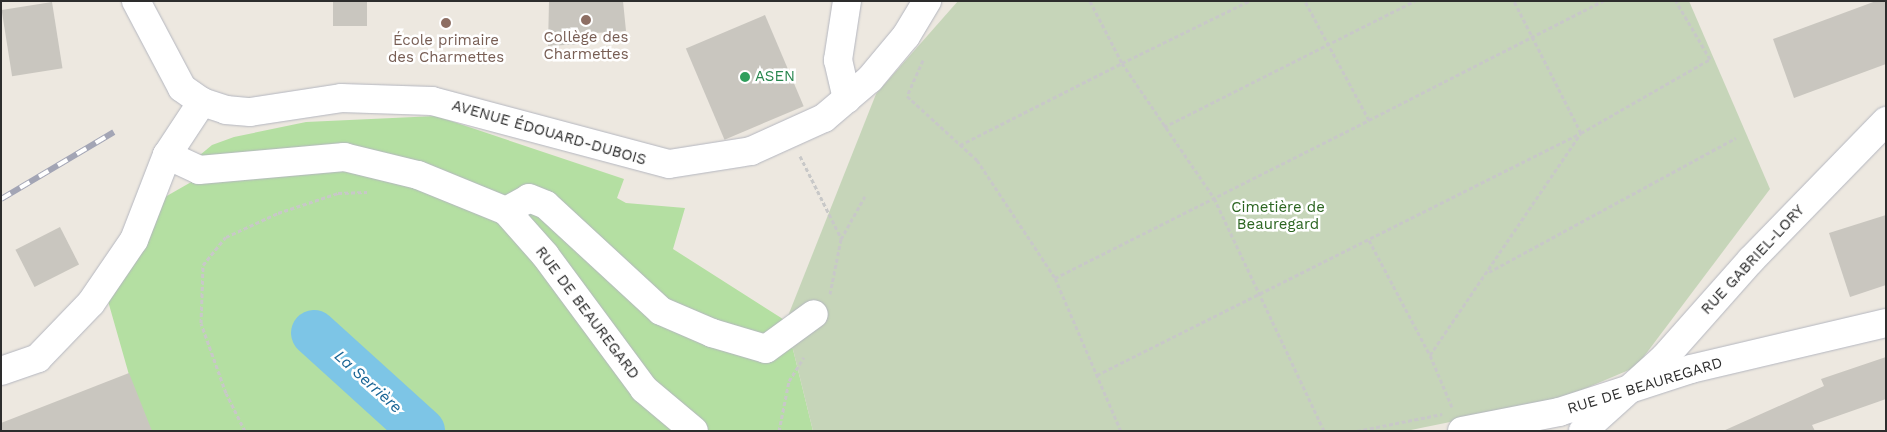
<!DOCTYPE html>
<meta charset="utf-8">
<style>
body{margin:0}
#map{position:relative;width:1887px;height:432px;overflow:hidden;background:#ede8e0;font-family:"Work Sans",sans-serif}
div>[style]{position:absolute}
.green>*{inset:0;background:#b4dfa2}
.cemetery>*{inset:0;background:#c6d5b9}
.river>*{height:46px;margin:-23px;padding:0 23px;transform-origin:23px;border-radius:23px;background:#7dc5e6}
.building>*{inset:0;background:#c9c6bf;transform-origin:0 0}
.path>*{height:3px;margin-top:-1.5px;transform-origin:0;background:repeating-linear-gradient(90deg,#c8c8c8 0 4px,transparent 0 6.5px)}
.roads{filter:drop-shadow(0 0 1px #b4b6bf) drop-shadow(0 0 1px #b4b6bf)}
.minor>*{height:28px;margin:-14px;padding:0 14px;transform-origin:14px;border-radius:14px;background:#fff}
.tertiary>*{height:28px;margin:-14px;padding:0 14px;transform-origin:14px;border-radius:14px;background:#fff}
.rail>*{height:5.5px;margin-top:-2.75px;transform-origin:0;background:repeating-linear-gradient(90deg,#fff 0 11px,#a3a5b5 0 22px);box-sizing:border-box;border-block:1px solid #a3a5b5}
.dots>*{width:14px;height:14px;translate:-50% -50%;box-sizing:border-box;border:2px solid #fff;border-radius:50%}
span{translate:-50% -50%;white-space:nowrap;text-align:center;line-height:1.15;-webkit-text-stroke:5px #fff;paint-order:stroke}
.education-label{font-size:15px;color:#785e54}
.leisure-label{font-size:15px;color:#27864d}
.left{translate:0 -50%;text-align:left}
.street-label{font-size:15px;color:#2d2d2d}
.park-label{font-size:15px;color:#2c6521}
.water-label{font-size:16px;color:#196595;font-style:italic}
.frame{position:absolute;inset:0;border:2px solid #2d2d2d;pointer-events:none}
</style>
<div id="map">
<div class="green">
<div style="clip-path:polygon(436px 116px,624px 179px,617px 198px,626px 203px,685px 208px,673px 249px,786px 321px,813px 431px,145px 431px,108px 301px,165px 197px,193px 181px,194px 160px,212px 145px,234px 137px,306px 122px)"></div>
</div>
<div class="cemetery">
<div style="clip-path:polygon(958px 1px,1689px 1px,1770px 189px,1636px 367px,1558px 400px,1406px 431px,813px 431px,786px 321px,876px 94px)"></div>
</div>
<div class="river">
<div style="left:314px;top:333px;width:146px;rotate:42.2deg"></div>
</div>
<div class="building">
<div style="left:333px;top:1px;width:34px;height:25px"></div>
<div style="clip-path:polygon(549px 1px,623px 1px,626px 31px,580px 34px,581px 44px,548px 46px)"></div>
<div style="clip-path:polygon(1876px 1px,1886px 1px,1886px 64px,1794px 98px,1773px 39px)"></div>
<div style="left:52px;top:2px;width:67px;height:51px;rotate:81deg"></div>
<div style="left:765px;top:15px;width:99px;height:86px;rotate:67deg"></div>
<div style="clip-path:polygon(1886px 215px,1886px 285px,1850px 297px,1829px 233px)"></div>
<div style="left:60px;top:227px;width:42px;height:50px;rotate:63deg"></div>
<div style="clip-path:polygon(1886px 357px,1886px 399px,1812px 425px,1815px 431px,1723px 431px,1824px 386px,1821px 379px)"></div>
<div style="clip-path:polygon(129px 373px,152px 431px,1px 431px,1px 423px)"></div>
</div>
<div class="path">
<div style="left:1090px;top:1px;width:70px;rotate:62.7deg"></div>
<div style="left:1122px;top:63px;width:141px;rotate:-26deg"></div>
<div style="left:923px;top:60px;width:39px;rotate:114deg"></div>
<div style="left:907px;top:96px;width:95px;rotate:42.4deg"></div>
<div style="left:977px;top:160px;width:141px;rotate:56.5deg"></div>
<div style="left:1055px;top:278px;width:167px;rotate:66.7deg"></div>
<div style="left:1369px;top:120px;width:263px;rotate:-27deg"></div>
<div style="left:1164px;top:127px;width:281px;rotate:-26.7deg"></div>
<div style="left:960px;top:145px;width:182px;rotate:-26.8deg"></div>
<div style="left:1122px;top:63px;width:163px;rotate:55.7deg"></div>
<div style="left:1214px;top:198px;width:258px;rotate:64.7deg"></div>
<div style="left:800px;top:156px;width:92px;rotate:63.4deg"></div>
<div style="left:1369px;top:240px;width:130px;rotate:62.1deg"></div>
<div style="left:1489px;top:272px;width:281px;rotate:-28.5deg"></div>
<div style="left:1055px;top:278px;width:352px;rotate:-26.7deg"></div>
<div style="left:1369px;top:120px;width:135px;rotate:-118.3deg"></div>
<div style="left:830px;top:294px;width:56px;rotate:-78.7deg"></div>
<div style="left:841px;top:239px;width:49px;rotate:-60.8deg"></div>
<div style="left:1097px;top:375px;width:541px;rotate:-26.57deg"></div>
<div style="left:1581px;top:133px;width:149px;rotate:-29.8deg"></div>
<div style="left:1710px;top:59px;width:67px;rotate:-120.4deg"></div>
<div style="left:1452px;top:407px;width:56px;rotate:-112.9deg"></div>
<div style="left:1430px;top:355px;width:268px;rotate:-55.8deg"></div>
<div style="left:1581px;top:133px;width:148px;rotate:-116.9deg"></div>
<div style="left:245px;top:431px;width:42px;rotate:-116.6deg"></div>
<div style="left:226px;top:393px;width:74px;rotate:-109.7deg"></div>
<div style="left:201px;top:323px;width:58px;rotate:-88deg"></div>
<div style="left:203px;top:265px;width:36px;rotate:-51deg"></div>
<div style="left:226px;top:237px;width:57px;rotate:-24.8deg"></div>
<div style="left:278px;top:213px;width:63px;rotate:-18.4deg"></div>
<div style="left:338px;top:193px;width:29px;rotate:-2deg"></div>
<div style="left:373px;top:431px;width:2px"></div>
<div style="left:779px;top:431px;width:51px;rotate:-78.7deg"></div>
<div style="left:789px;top:381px;width:28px;rotate:-58deg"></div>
<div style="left:1357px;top:431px;width:87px;rotate:-11.3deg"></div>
</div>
<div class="roads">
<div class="minor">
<div style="left:847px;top:1px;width:60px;rotate:98.7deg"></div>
<div style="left:838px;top:60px;width:40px;rotate:77deg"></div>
<div style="left:167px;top:155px;width:35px;rotate:25deg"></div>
<div style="left:199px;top:170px;width:146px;rotate:-5.1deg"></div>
<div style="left:344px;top:157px;width:76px;rotate:13.7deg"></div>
<div style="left:418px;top:175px;width:95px;rotate:22.2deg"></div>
<div style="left:506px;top:211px;width:59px;rotate:48.4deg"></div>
<div style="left:545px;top:255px;width:167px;rotate:53.5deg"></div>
<div style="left:644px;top:389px;width:65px;rotate:40deg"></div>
<div style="left:506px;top:211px;width:26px;rotate:-29deg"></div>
<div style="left:529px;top:198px;width:18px;rotate:22deg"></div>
<div style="left:546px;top:205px;width:156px;rotate:42.7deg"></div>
<div style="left:661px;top:311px;width:56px;rotate:23.3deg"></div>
<div style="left:712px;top:333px;width:56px;rotate:16.5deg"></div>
<div style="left:766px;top:349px;width:59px;rotate:-36.1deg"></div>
<div style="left:1px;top:371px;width:39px;rotate:-19deg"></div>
<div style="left:38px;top:358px;width:76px;rotate:-46.1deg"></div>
<div style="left:91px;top:303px;width:76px;rotate:-55.7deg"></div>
<div style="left:134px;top:240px;width:91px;rotate:-68.8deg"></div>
<div style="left:167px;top:155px;width:64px;rotate:-56.6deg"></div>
<div style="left:1462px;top:431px;width:99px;rotate:-11.1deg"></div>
<div style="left:1559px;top:412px;width:139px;rotate:-18deg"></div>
<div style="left:1691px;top:369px;width:200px;rotate:-13.3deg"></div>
<div style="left:1583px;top:431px;width:109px;rotate:-42deg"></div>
<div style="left:1664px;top:358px;width:131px;rotate:-48.4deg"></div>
<div style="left:1751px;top:260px;width:194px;rotate:-45.8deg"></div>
</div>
<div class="tertiary">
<div style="left:136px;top:1px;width:98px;rotate:62.1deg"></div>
<div style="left:182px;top:88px;width:24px;rotate:35deg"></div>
<div style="left:202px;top:102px;width:25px;rotate:18deg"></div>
<div style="left:226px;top:110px;width:24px;rotate:5deg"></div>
<div style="left:250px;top:112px;width:92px;rotate:-8.7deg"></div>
<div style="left:341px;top:98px;width:91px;rotate:1.9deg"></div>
<div style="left:432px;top:101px;width:245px;rotate:14.9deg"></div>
<div style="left:669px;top:164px;width:83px;rotate:-9deg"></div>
<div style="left:751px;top:151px;width:80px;rotate:-24.3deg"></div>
<div style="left:824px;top:118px;width:60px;rotate:-40.3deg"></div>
<div style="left:870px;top:79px;width:56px;rotate:-50.1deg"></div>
<div style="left:906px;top:36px;width:41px;rotate:-59deg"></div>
</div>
</div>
<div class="rail">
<div style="left:1px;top:199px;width:131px;rotate:-30.7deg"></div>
</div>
<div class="dots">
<div style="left:586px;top:20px;background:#8d6e63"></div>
<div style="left:446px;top:23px;background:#8d6e63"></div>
<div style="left:745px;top:77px;background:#2e9e5b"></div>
</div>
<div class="education-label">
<span style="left:586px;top:46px">Collège des<br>Charmettes</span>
<span style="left:446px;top:49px">École primaire<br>des Charmettes</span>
</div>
<div class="leisure-label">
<span class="left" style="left:755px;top:77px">ASEN</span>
</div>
<div class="street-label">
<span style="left:549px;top:133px;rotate:16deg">AVENUE ÉDOUARD-DUBOIS</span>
<span style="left:1753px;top:260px;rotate:-47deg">RUE GABRIEL-LORY</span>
<span style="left:587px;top:313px;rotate:53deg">RUE DE BEAUREGARD</span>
<span style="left:1645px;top:386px;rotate:-17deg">RUE DE BEAUREGARD</span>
</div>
<div class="park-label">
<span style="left:1278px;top:216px">Cimetière de<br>Beauregard</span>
</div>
<div class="water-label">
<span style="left:368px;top:382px;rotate:42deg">La Serrière</span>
</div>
<div class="frame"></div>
</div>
